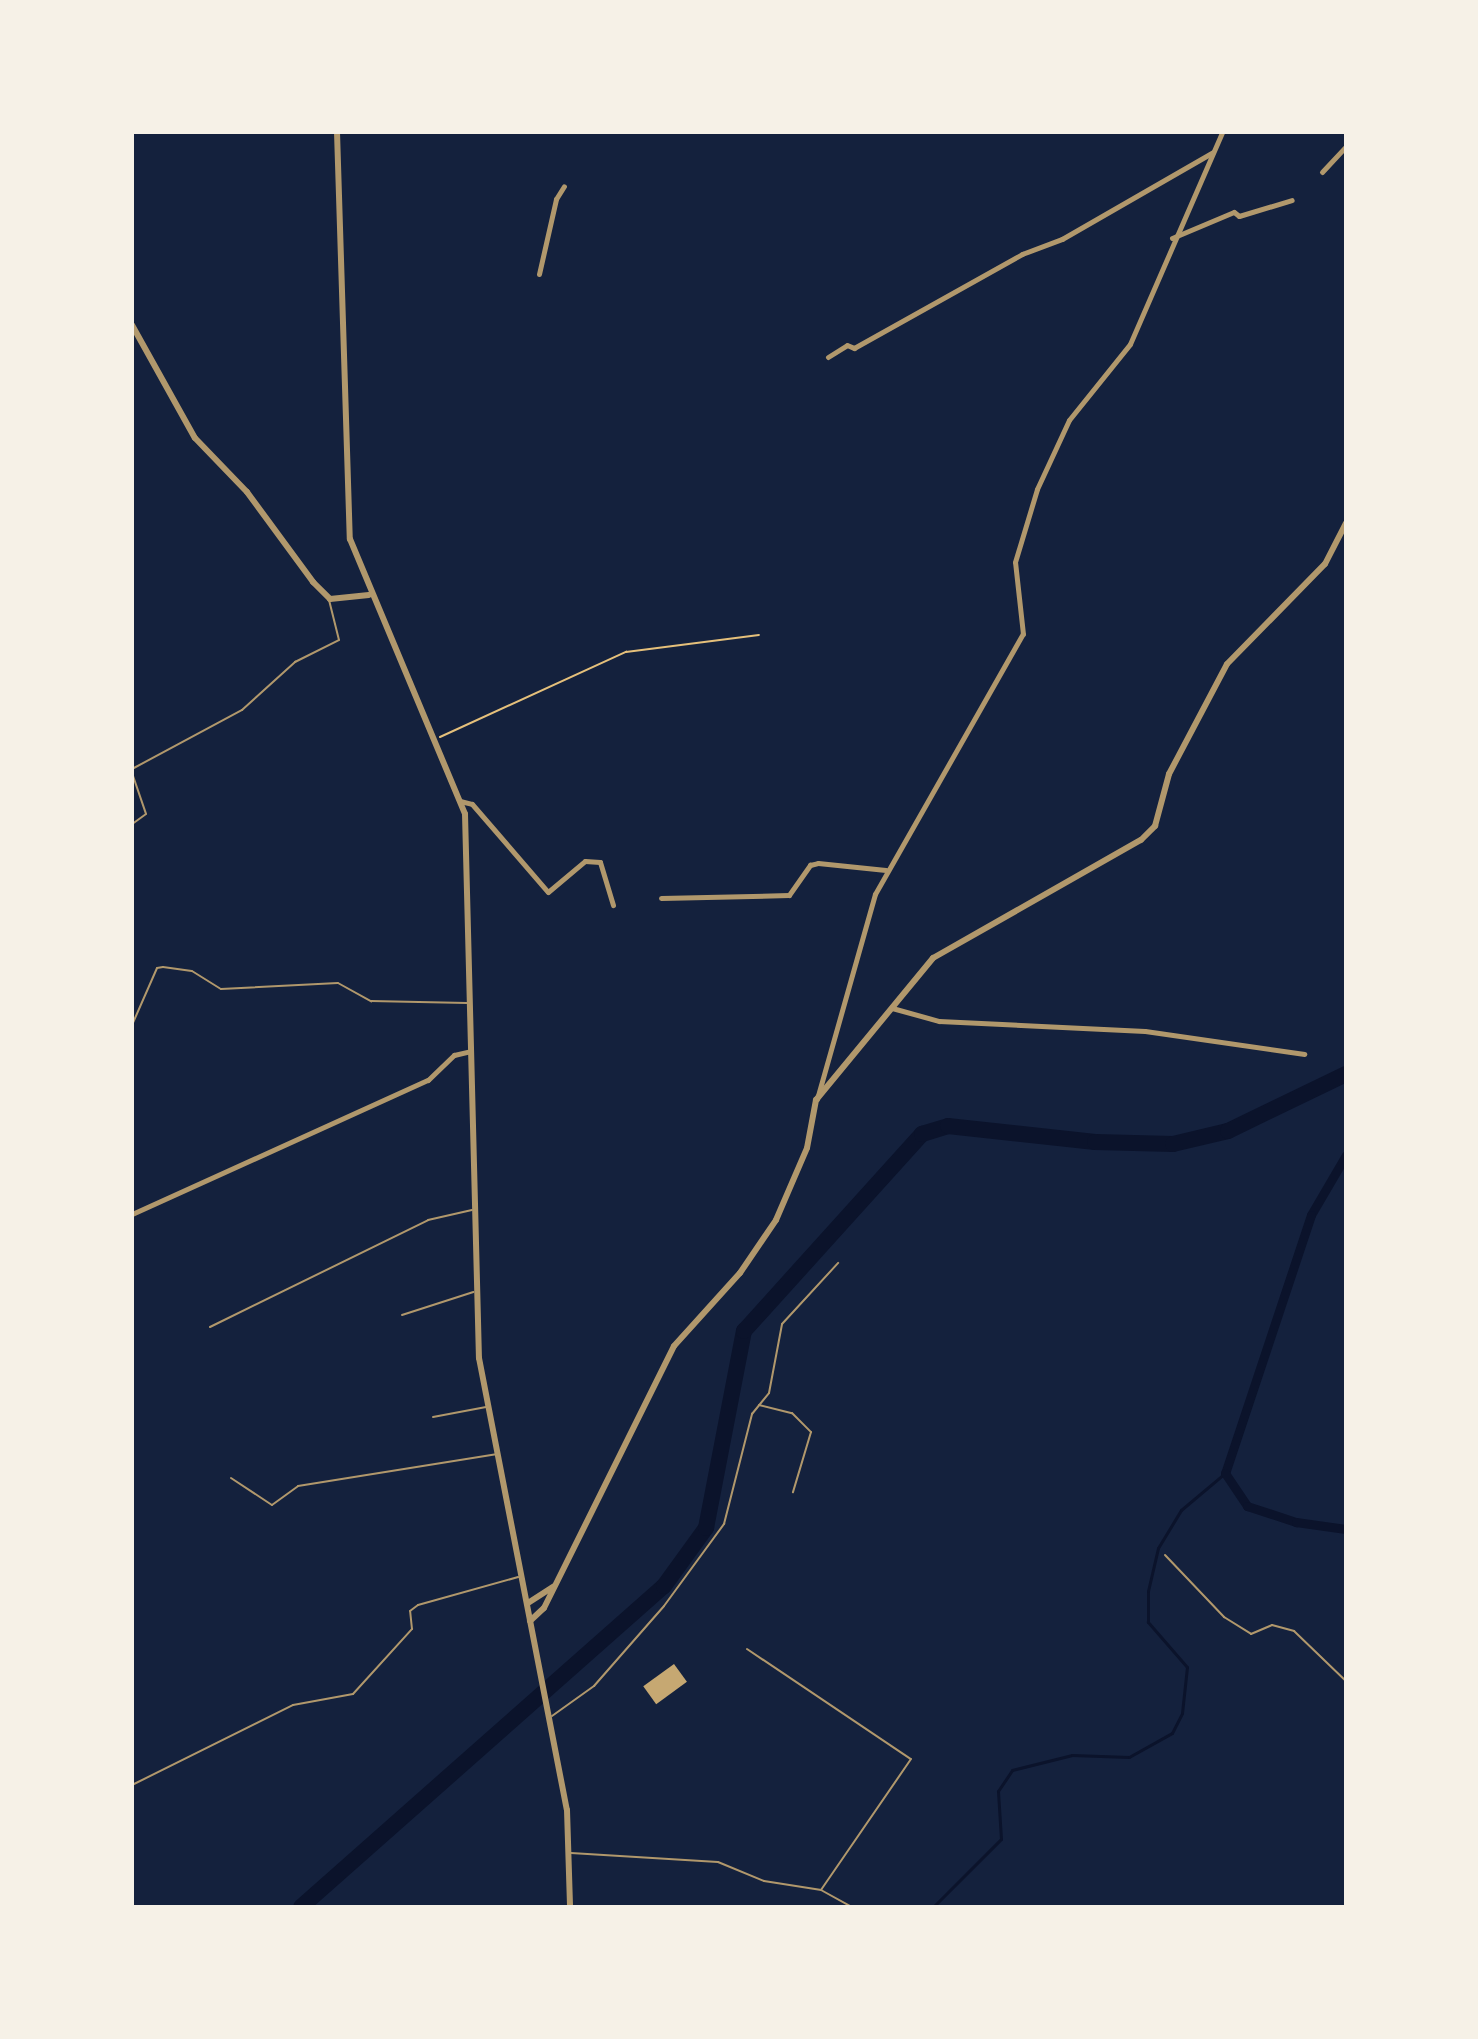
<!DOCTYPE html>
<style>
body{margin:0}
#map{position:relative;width:1478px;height:2039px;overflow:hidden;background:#14213d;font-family:"PT Serif",serif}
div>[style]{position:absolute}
.stream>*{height:3px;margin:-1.5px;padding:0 1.5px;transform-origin:1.5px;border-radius:1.5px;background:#0b132b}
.canal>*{height:9px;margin:-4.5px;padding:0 4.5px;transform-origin:4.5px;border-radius:4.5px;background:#0b132b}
.river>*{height:16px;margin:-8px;padding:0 8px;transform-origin:8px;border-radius:8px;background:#0b132b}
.building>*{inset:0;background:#c6a872;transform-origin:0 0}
.path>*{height:2px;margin:-1px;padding:0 1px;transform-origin:1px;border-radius:1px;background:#e5c07b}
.service>*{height:2px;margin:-1px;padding:0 1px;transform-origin:1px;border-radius:1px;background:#b1986c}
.minor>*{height:5px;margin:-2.5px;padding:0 2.5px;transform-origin:2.5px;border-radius:2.5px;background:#b1986c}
.tertiary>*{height:6px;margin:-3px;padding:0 3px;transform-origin:3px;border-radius:3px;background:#b1986c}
span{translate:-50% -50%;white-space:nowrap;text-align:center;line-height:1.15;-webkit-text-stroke:8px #f6f1e7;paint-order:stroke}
.frame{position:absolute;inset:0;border:134px solid #f6f1e7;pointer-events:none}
</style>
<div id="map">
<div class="stream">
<div style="left:933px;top:1907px;width:96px;rotate:-45deg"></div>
<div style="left:1001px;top:1839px;width:48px;rotate:-93.6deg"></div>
<div style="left:998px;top:1791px;width:25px;rotate:-56deg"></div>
<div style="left:1012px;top:1770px;width:62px;rotate:-14deg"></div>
<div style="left:1072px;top:1755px;width:57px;rotate:2deg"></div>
<div style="left:1129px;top:1757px;width:49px;rotate:-29.2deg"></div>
<div style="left:1172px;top:1733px;width:22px;rotate:-63deg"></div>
<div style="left:1182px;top:1713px;width:46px;rotate:-83.8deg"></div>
<div style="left:1187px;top:1667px;width:60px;rotate:-130.9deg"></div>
<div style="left:1148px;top:1622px;width:31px;rotate:-90deg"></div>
<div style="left:1148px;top:1591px;width:44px;rotate:-76.9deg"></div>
<div style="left:1158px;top:1548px;width:44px;rotate:-58.8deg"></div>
<div style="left:1181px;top:1510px;width:57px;rotate:-40.1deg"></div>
</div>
<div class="canal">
<div style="left:1346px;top:1155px;width:69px;rotate:120.3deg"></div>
<div style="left:1311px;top:1215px;width:272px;rotate:108.4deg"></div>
<div style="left:1225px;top:1473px;width:40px;rotate:56deg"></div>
<div style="left:1247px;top:1506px;width:52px;rotate:18.1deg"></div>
<div style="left:1296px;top:1522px;width:50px;rotate:8deg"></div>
</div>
<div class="river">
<div style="left:301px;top:1907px;width:485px;rotate:-41.5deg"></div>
<div style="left:664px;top:1586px;width:72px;rotate:-54.1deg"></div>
<div style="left:706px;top:1528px;width:201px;rotate:-79.1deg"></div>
<div style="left:744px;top:1331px;width:266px;rotate:-47.9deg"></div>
<div style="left:922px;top:1134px;width:27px;rotate:-17deg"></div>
<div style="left:948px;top:1126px;width:148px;rotate:6.2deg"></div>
<div style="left:1095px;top:1142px;width:78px;rotate:1.5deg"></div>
<div style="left:1173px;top:1144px;width:57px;rotate:-13.3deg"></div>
<div style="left:1228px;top:1131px;width:131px;rotate:-25.8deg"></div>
</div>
<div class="building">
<div style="left:674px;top:1664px;width:22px;height:38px;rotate:54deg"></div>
</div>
<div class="path">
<div style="left:440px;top:737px;width:205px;rotate:-24.6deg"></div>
<div style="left:626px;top:652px;width:134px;rotate:-7.3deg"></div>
</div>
<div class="service">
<div style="left:132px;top:769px;width:125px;rotate:-28.2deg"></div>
<div style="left:242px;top:710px;width:72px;rotate:-42.2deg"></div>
<div style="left:295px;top:662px;width:49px;rotate:-26.6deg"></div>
<div style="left:339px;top:640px;width:41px;rotate:-104deg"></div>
<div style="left:132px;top:773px;width:43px;rotate:71.1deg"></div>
<div style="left:146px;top:814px;width:17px;rotate:144deg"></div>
<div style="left:132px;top:1025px;width:62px;rotate:-66.3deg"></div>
<div style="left:157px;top:968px;width:6px;rotate:-9deg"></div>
<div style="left:163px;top:967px;width:29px;rotate:8deg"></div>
<div style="left:192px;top:971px;width:34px;rotate:32deg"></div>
<div style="left:221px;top:989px;width:117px;rotate:-2.9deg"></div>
<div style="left:338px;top:983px;width:38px;rotate:29deg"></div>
<div style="left:371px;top:1001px;width:96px;rotate:1.2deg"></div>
<div style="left:402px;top:1315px;width:75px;rotate:-17.9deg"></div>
<div style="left:210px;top:1327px;width:243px;rotate:-26.1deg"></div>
<div style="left:428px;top:1220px;width:45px;rotate:-12.8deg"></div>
<div style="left:759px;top:1405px;width:34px;rotate:14deg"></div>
<div style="left:792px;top:1413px;width:27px;rotate:45deg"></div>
<div style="left:811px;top:1432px;width:63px;rotate:106.7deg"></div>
<div style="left:433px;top:1417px;width:54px;rotate:-10.7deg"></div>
<div style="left:231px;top:1478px;width:49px;rotate:33.4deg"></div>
<div style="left:272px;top:1505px;width:32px;rotate:-36deg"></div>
<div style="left:298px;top:1486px;width:202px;rotate:-9.1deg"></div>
<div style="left:1165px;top:1555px;width:86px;rotate:46.4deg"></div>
<div style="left:1224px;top:1617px;width:32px;rotate:32deg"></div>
<div style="left:1251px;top:1634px;width:23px;rotate:-23deg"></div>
<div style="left:1272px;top:1625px;width:23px;rotate:15deg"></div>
<div style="left:1294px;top:1631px;width:72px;rotate:43.9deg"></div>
<div style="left:747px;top:1649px;width:197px;rotate:33.9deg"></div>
<div style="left:911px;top:1759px;width:159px;rotate:124.5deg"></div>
<div style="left:552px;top:1716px;width:52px;rotate:-35.5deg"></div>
<div style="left:594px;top:1686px;width:106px;rotate:-48.8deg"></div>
<div style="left:664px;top:1606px;width:102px;rotate:-53.8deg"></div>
<div style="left:724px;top:1524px;width:114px;rotate:-75.7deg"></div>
<div style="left:752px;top:1414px;width:27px;rotate:-51deg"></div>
<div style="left:769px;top:1393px;width:70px;rotate:-79.3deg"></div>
<div style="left:782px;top:1324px;width:83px;rotate:-47.4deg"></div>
<div style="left:132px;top:1785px;width:180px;rotate:-26.4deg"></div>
<div style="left:293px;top:1705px;width:61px;rotate:-10.4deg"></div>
<div style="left:353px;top:1694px;width:88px;rotate:-47.8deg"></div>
<div style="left:412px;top:1629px;width:18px;rotate:-96deg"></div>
<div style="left:410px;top:1611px;width:10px;rotate:-37deg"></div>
<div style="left:418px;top:1605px;width:104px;rotate:-15.6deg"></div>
<div style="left:571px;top:1853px;width:147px;rotate:3.5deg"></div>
<div style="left:718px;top:1862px;width:50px;rotate:22.4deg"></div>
<div style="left:764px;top:1881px;width:58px;rotate:9deg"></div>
<div style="left:821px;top:1890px;width:35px;rotate:29deg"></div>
</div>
<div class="minor">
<div style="left:1322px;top:172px;width:35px;rotate:-47deg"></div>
<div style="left:1172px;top:238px;width:67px;rotate:-22.8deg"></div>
<div style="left:1234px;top:212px;width:6px;rotate:39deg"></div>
<div style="left:1239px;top:216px;width:55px;rotate:-16.8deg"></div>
<div style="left:539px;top:274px;width:77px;rotate:-77.2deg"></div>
<div style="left:556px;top:199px;width:15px;rotate:-58deg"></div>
<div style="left:828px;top:357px;width:22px;rotate:-32deg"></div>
<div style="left:847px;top:345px;width:8px;rotate:23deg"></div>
<div style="left:854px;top:348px;width:193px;rotate:-29.2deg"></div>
<div style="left:1022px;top:254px;width:43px;rotate:-20.6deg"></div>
<div style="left:1062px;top:239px;width:174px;rotate:-29.9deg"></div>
<div style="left:460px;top:801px;width:12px;rotate:14deg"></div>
<div style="left:472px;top:804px;width:116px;rotate:49.2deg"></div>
<div style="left:548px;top:892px;width:48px;rotate:-40deg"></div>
<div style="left:585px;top:861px;width:15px;rotate:4deg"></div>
<div style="left:600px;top:862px;width:45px;rotate:73.2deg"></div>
<div style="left:661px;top:898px;width:128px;rotate:-1.3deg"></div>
<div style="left:789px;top:895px;width:37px;rotate:-55deg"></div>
<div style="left:810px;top:865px;width:8px;rotate:-14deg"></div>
<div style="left:818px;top:863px;width:68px;rotate:5.9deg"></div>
<div style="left:892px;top:1008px;width:49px;rotate:15.5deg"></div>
<div style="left:939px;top:1021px;width:206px;rotate:2.8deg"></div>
<div style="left:1145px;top:1031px;width:161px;rotate:8.2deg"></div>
<div style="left:817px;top:1099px;width:213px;rotate:-74.2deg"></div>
<div style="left:875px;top:894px;width:299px;rotate:-60.4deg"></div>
<div style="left:1023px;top:634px;width:72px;rotate:-96.3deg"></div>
<div style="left:1015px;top:562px;width:76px;rotate:-73.2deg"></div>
<div style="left:1037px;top:489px;width:76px;rotate:-65.1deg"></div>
<div style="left:1069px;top:420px;width:97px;rotate:-51.2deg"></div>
<div style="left:1130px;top:344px;width:231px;rotate:-66.5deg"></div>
<div style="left:132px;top:1214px;width:325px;rotate:-24.4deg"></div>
<div style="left:428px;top:1080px;width:36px;rotate:-44deg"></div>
<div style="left:454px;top:1055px;width:17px;rotate:-13deg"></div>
</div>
<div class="tertiary">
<div style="left:337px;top:132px;width:407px;rotate:88.2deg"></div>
<div style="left:350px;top:539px;width:298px;rotate:67.3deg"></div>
<div style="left:465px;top:814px;width:544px;rotate:88.53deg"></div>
<div style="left:479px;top:1358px;width:460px;rotate:79deg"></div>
<div style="left:567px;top:1810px;width:97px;rotate:88.2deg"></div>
<div style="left:132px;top:325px;width:129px;rotate:60.9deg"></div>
<div style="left:195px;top:438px;width:75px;rotate:46.1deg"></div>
<div style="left:247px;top:492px;width:112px;rotate:53.7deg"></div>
<div style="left:313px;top:582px;width:24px;rotate:45deg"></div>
<div style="left:330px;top:599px;width:39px;rotate:-6deg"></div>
<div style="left:528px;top:1603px;width:30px;rotate:-33deg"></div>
<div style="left:530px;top:1621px;width:19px;rotate:-43deg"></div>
<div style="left:544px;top:1608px;width:292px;rotate:-63.6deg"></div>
<div style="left:674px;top:1346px;width:98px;rotate:-47.9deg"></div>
<div style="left:740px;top:1273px;width:64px;rotate:-55.8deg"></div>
<div style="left:776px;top:1220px;width:78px;rotate:-66.7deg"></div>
<div style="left:807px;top:1148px;width:49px;rotate:-79.4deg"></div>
<div style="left:816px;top:1100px;width:184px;rotate:-50.5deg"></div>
<div style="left:933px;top:958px;width:239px;rotate:-29.6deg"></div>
<div style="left:1141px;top:840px;width:20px;rotate:-45deg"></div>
<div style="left:1155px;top:826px;width:54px;rotate:-74.9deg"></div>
<div style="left:1169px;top:774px;width:124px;rotate:-62.2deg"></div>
<div style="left:1227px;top:664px;width:140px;rotate:-45.6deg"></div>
<div style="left:1325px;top:564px;width:46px;rotate:-62.9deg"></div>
</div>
<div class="frame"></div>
</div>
